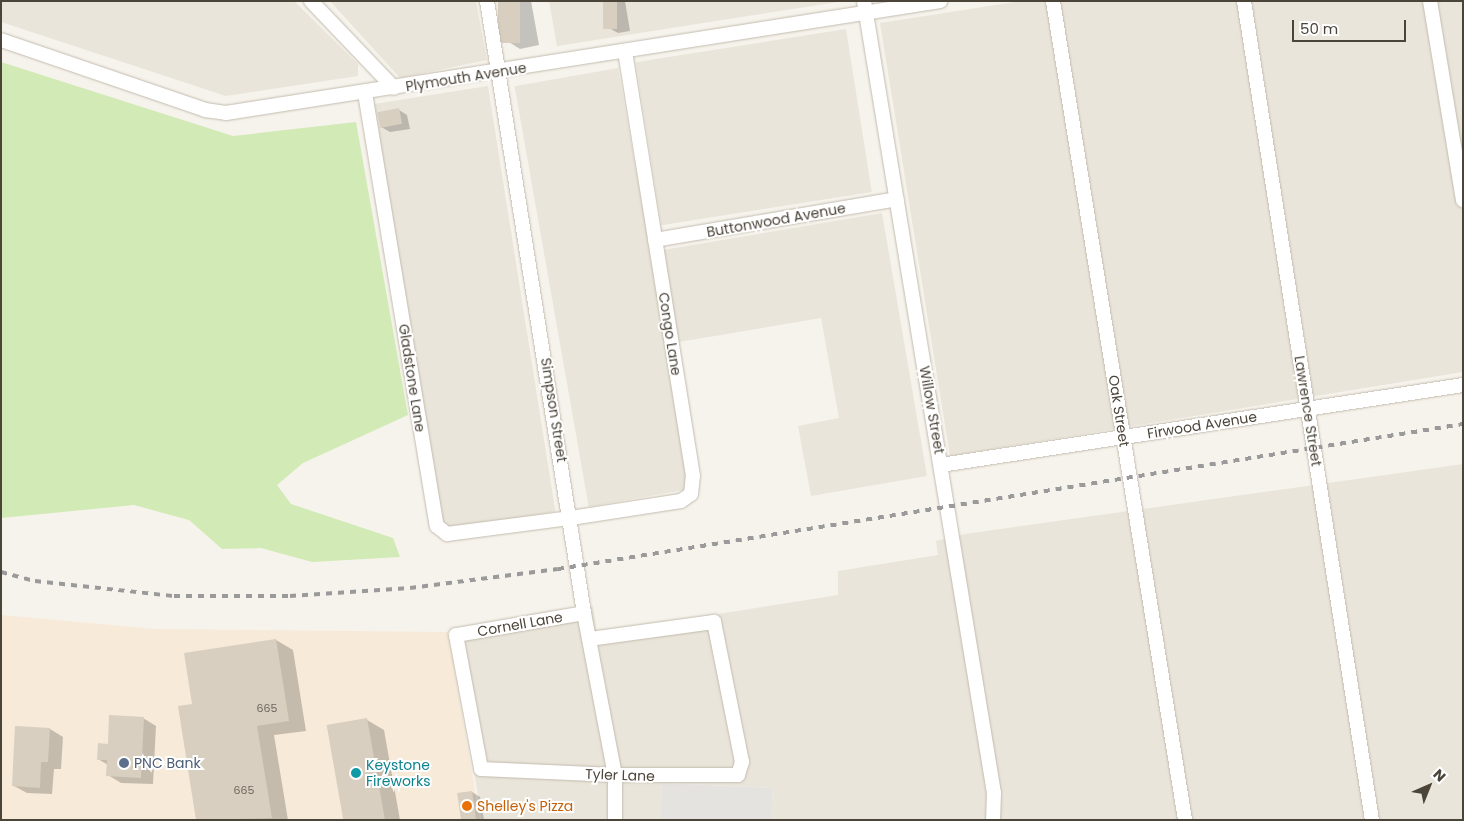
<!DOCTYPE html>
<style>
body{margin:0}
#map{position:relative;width:1464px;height:821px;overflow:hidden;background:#f6f3ec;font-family:Poppins,sans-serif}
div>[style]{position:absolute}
.residential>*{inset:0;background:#eae5da;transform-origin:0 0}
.commercial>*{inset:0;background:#f7ead8}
.green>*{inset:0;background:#d2eab5}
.parking>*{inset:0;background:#e5e3e0}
.shadow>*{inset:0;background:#0003}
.building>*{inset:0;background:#d8cfc1;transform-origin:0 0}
.roads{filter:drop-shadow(0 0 1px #c2bbae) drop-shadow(0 0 1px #c2bbae)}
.street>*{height:14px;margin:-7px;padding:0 7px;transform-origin:7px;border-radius:7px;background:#fff}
.rail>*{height:4px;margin-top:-2px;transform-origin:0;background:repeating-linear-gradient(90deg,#9a9a9a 0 6px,transparent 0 12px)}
.dots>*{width:14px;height:14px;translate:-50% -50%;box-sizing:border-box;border:2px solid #fff;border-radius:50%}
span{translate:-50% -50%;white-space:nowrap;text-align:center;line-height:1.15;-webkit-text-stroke:4px #fff;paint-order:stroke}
.number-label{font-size:11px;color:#6e675b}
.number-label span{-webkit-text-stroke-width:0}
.street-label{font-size:14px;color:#4b4439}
.service-label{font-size:14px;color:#4e5e75}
.left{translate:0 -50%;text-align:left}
.culture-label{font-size:14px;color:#0d838f}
.food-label{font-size:14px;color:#c56008}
.frame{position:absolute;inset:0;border:2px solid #4b4439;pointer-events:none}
.north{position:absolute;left:1404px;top:761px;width:50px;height:50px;-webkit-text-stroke:4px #fff;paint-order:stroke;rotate:44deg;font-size:14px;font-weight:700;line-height:20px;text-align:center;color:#4b4439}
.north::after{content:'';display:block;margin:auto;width:18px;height:22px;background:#4b4439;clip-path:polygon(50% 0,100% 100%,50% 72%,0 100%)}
.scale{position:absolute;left:1292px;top:20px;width:114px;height:22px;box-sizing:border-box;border:2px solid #4b4439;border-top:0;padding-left:6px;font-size:15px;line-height:18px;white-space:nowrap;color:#4b4439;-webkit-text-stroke:4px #fff;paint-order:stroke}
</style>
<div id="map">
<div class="residential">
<div style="clip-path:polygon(1px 1px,294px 1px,358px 64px,358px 76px,226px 96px,1px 22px)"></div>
<div style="clip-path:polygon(330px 1px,476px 1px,487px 60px,400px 78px)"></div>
<div style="clip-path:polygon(549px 1px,844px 1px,557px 46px)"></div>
<div style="clip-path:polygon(1022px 1px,1463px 1px,1463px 372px,950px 456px,880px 23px)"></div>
<div style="left:846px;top:29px;width:165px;height:213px;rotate:81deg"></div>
<div style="left:618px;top:68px;width:427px;height:105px;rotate:80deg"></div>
<div style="left:488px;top:86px;width:431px;height:117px;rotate:81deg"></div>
<div style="clip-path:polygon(882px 213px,927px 476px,811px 496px,798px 426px,839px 418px,821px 318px,679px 342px,663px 250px)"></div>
<div style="clip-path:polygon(1463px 464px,1463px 820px,771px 820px,773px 788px,662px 783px,660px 820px,482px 820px,451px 632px,593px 606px,597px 633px,838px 595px,838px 571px,938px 555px,936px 541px,965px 534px)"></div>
</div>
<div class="commercial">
<div style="clip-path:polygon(1px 615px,155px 629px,448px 632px,480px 820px,1px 820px)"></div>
</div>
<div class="green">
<div style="clip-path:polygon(1px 62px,233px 136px,356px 122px,408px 415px,303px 463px,277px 485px,291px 504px,393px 538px,400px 557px,312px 562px,261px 548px,222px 549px,189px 520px,134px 505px,1px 518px)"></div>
</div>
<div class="parking">
<div style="clip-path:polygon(662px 783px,773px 788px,771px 820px,660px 820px)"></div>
</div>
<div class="shadow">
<div style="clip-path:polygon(500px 1px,531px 1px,539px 45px,520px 49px,507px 41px)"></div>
<div style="clip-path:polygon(604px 1px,625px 1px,630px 31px,618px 33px,609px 28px)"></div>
<div style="clip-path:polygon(399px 110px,407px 115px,410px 129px,390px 132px,381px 127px)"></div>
<div style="clip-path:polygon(276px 640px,293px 650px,306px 731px,274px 735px,288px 820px,198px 820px,193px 705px)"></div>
<div style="clip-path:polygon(143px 718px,156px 726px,153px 784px,121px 783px,108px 775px,108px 765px,98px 759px)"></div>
<div style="clip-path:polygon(367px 720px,384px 730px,400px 820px,345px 820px)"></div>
<div style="clip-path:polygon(50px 729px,63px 737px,61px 769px,54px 769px,52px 794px,27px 793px,14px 786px)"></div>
<div style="clip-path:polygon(472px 792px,480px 797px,484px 820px,463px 820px)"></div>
</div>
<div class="building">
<div style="left:498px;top:1px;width:22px;height:42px"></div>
<div style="left:603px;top:1px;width:14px;height:28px"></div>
<div style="left:399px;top:108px;width:16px;height:22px;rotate:79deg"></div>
<div style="clip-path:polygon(276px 639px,289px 721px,257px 726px,272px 818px,196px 820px,178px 706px,192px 704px,184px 653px)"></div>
<div style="clip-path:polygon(109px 715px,144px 717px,141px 778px,106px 776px,107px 760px,97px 760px,98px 743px,108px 744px)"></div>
<div style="left:367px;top:718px;width:104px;height:41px;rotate:80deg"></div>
<div style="clip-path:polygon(15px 726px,50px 728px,48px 762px,41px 762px,40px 788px,12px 786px)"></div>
<div style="left:472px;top:791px;width:29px;height:15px;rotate:82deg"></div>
</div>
<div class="roads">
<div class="street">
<div style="left:311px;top:1px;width:120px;rotate:46.3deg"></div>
<div style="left:487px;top:1px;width:620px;rotate:80.99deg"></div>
<div style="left:584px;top:613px;width:165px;rotate:79.2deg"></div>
<div style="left:615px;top:775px;width:45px;rotate:90deg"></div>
<div style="left:864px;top:1px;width:803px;rotate:80.68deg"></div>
<div style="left:994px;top:793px;width:27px;rotate:92deg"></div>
<div style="left:1053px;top:1px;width:830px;rotate:80.84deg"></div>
<div style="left:1244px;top:1px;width:829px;rotate:81.12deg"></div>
<div style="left:1430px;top:1px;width:202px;rotate:80.6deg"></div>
<div style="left:1px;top:40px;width:216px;rotate:18.9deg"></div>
<div style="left:205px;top:110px;width:21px;rotate:8deg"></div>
<div style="left:226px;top:113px;width:723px;rotate:-8.91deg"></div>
<div style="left:365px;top:93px;width:439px;rotate:80.6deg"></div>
<div style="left:437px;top:526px;width:13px;rotate:39deg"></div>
<div style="left:447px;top:534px;width:125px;rotate:-7.4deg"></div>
<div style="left:571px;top:518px;width:111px;rotate:-8.8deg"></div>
<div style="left:681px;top:501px;width:12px;rotate:-35deg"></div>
<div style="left:691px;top:494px;width:18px;rotate:-84deg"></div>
<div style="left:693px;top:476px;width:429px;rotate:-99.1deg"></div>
<div style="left:655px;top:240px;width:245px;rotate:-9.6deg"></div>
<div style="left:941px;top:465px;width:528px;rotate:-8.71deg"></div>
<div style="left:584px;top:613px;width:130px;rotate:170.2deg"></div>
<div style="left:456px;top:635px;width:136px;rotate:79.4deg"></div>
<div style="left:481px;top:769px;width:134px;rotate:2.6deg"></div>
<div style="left:615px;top:775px;width:123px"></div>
<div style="left:738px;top:775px;width:14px;rotate:-73deg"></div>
<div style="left:742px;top:762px;width:143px;rotate:-101.3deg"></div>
<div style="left:714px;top:622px;width:125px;rotate:172.2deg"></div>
</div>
</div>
<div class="rail">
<div style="left:1px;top:572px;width:35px;rotate:15deg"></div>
<div style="left:35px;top:581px;width:140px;rotate:6.2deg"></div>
<div style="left:174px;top:596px;width:116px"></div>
<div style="left:290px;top:596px;width:120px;rotate:-3.8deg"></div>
<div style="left:410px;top:588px;width:149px;rotate:-7.3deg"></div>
<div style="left:558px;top:569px;width:917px;rotate:-9.1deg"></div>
</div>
<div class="dots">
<div style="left:124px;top:763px;background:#5c6f8a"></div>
<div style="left:356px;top:773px;background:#0f9aa8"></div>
<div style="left:467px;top:806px;background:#e8710a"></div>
</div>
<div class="number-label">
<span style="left:267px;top:708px">665</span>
<span style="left:244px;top:790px">665</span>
</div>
<div class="street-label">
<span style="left:466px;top:77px;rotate:-9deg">Plymouth Avenue</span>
<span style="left:776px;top:220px;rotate:-10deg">Buttonwood Avenue</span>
<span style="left:670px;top:334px;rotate:81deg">Congo Lane</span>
<span style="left:412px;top:378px;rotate:81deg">Gladstone Lane</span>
<span style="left:554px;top:410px;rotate:81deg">Simpson Street</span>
<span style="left:932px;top:410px;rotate:80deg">Willow Street</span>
<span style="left:1119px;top:411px;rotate:81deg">Oak Street</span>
<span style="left:1308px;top:411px;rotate:81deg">Lawrence Street</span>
<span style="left:1202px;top:425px;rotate:-9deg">Firwood Avenue</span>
<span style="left:520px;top:624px;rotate:-10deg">Cornell Lane</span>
<span style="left:620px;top:775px;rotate:2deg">Tyler Lane</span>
</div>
<div class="service-label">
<span class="left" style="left:134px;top:763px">PNC Bank</span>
</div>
<div class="culture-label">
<span class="left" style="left:366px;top:773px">Keystone<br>Fireworks</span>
</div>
<div class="food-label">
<span class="left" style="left:477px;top:806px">Shelley's Pizza</span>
</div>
<div class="frame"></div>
<div class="north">N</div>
<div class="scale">50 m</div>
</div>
